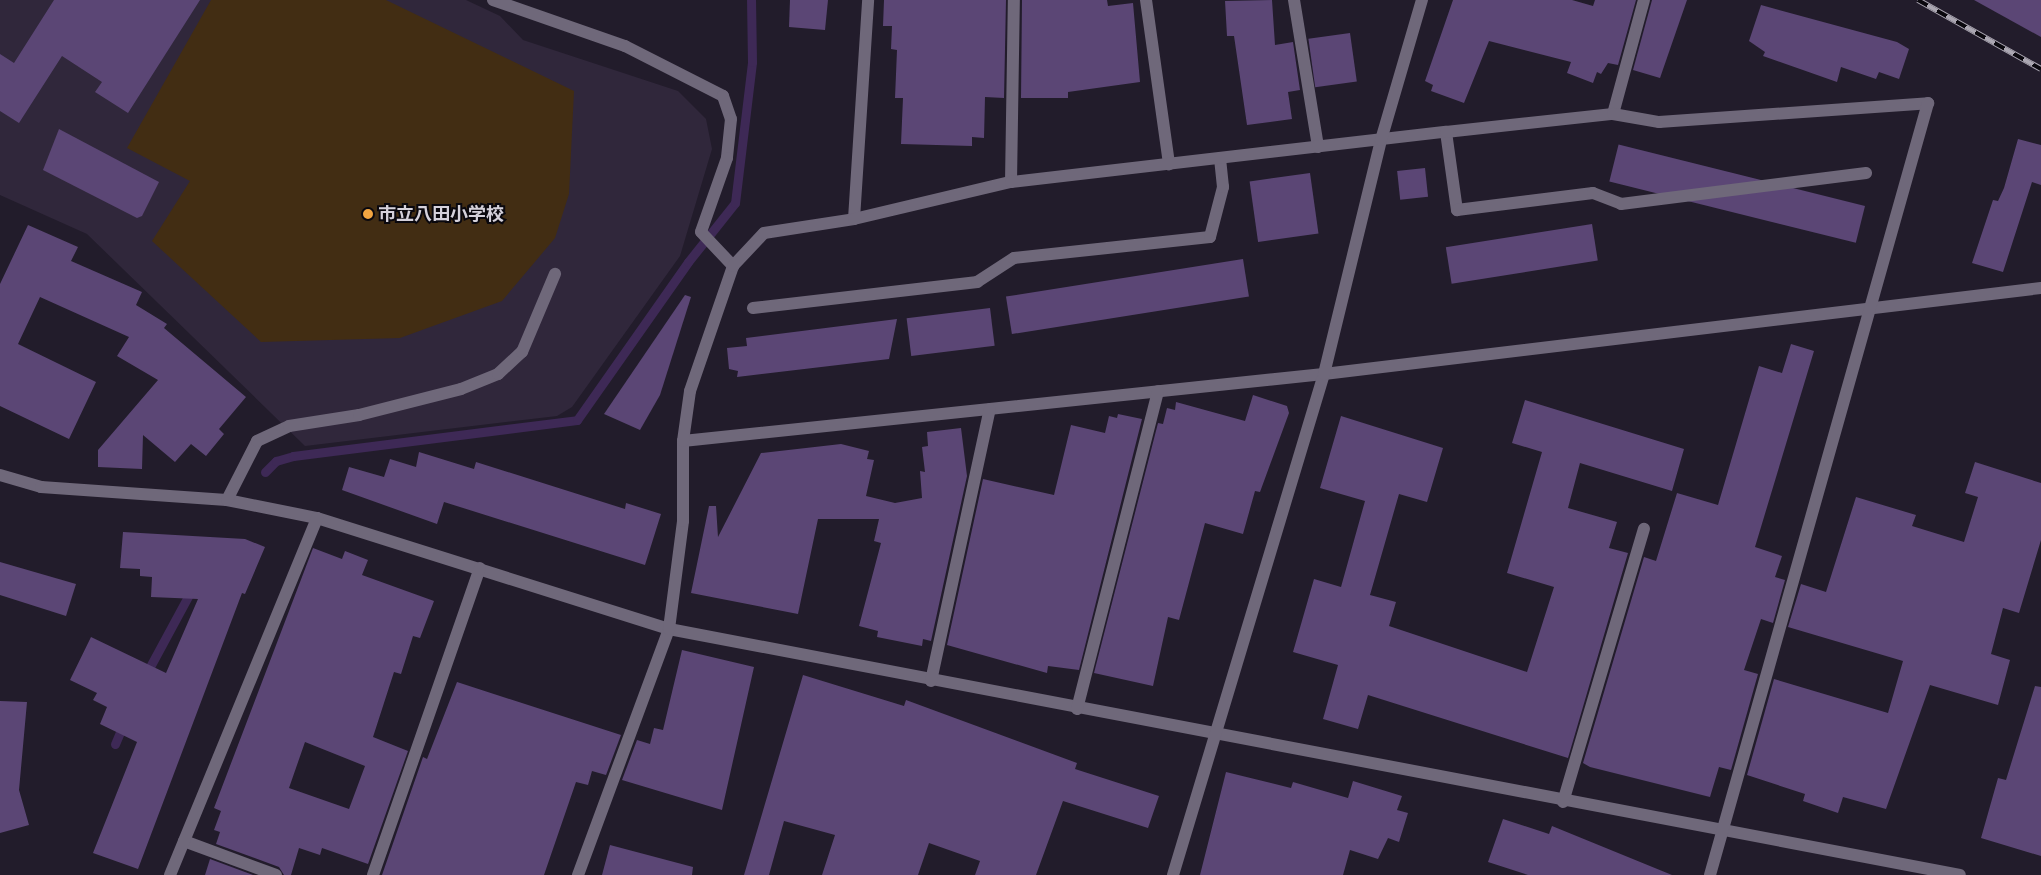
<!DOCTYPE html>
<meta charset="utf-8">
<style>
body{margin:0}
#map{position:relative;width:2041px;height:875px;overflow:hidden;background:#221c2b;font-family:Lora,"Noto Sans JP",serif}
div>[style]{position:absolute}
.built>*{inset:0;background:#30273b}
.green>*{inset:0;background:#422d13}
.stream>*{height:9px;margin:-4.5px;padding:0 4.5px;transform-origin:4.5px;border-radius:4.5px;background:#3e2956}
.building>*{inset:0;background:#5b4675;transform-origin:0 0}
.minor>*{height:12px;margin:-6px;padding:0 6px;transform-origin:6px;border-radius:6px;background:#6f687a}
.rail>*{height:5.5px;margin-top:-2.75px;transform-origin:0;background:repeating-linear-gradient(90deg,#0a080e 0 11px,#aba7b2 0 22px);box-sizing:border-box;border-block:1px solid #aba7b2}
.dots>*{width:14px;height:14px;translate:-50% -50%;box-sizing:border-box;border:2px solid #0a080e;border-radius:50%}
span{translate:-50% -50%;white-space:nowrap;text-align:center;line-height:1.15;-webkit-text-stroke:4px #0a080e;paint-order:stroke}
.poi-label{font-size:18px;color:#d5d1db;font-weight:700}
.left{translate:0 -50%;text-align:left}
</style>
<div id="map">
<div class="built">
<div style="clip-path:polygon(0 0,466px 0,500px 16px,523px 40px,678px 91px,706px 119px,712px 149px,680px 256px,572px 407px,557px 416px,305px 446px,87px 234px,0 195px)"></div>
</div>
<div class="green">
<div style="clip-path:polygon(211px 0,386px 0,574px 91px,569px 194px,555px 238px,502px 301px,400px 338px,261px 342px,152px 241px,190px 181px,127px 148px)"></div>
</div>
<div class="stream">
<div style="left:265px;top:472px;width:16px;rotate:-45deg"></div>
<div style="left:276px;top:461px;width:18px;rotate:-16deg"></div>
<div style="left:293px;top:456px;width:286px;rotate:-7.2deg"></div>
<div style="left:577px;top:420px;width:193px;rotate:-54.9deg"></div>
<div style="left:688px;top:262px;width:75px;rotate:-51.5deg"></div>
<div style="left:735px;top:203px;width:142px;rotate:-83.1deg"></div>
<div style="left:752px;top:62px;width:62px;rotate:-90.9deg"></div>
<div style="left:145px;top:676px;width:99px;rotate:-61.6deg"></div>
<div style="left:115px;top:744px;width:23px;rotate:-67deg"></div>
</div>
<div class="building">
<div style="clip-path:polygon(54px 0,200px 0,128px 113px,95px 92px,102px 82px,62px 56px,19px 123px,0 111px,0 54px,14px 63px)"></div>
<div style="clip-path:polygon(790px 0,828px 0,825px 30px,789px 27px)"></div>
<div style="clip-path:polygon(884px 0,1006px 0,1004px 98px,985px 97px,984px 138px,972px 137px,972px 146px,901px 144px,903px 98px,895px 98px,897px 50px,891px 49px,892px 26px,883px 26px)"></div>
<div style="clip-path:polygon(1022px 0,1107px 0,1108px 6px,1133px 3px,1140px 82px,1068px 92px,1068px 98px,1021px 98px)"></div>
<div style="clip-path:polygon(1272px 0,1275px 45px,1293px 42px,1300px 90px,1288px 92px,1292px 119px,1247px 125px,1234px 36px,1227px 36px,1225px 1px)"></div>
<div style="clip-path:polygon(1453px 0,1572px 0,1593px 6px,1595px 0,1636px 0,1618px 65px,1608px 63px,1601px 74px,1597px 72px,1593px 83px,1567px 73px,1571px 62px,1489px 41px,1464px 103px,1431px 91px,1433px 85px,1425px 81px)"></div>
<div style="clip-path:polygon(1652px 0,1687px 0,1660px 78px,1633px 70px)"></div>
<div style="clip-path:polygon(1974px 0,2041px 0,2041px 37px)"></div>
<div style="clip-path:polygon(1761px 5px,1897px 42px,1909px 49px,1899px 79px,1879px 72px,1876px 79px,1841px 67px,1837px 82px,1763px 56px,1765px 52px,1749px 41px)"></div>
<div style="left:1350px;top:33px;width:49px;height:42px;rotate:82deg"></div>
<div style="clip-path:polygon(59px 129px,159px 182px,142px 216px,137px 218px,43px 170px)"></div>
<div style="clip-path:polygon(2018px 139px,2041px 145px,2041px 185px,2032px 182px,2003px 272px,1972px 263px,1993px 200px,1998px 201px,2004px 188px)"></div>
<div style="left:1425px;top:168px;width:29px;height:28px;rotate:84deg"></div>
<div style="left:1310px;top:173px;width:61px;height:61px;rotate:82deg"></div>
<div style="left:1865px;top:206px;width:38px;height:254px;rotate:104deg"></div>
<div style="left:1592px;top:224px;width:37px;height:148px;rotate:81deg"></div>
<div style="clip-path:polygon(28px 225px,78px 247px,71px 261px,142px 292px,136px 305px,167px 324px,164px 328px,246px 397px,219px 429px,224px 434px,206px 456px,191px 444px,175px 462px,143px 435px,142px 469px,98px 467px,98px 450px,158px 380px,117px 356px,129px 337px,40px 297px,18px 344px,96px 382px,69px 439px,0 406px,0 284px)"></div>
<div style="left:1243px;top:259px;width:38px;height:240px;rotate:81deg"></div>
<div style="clip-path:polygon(685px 295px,691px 297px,660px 395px,640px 430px,604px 414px)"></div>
<div style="left:990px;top:308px;width:38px;height:84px;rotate:83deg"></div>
<div style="clip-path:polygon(897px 319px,889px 359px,737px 377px,738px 371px,729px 369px,727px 348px,747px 346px,746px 338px)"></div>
<div style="clip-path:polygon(1791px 344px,1814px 351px,1755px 547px,1782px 556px,1775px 577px,1785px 580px,1773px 623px,1761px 619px,1744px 670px,1758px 674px,1731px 770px,1719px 767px,1710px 797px,1590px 767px,1583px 763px,1644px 557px,1656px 561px,1677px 493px,1718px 505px,1759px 366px,1782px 373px)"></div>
<div style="clip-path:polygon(1253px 395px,1287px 406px,1289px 413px,1260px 492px,1255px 491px,1243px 534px,1205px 523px,1179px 620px,1168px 617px,1153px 686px,1094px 673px,1158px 423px,1163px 424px,1167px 408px,1175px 410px,1176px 402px,1245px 421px)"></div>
<div style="clip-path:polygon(1525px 400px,1684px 449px,1672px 491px,1580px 463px,1568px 508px,1617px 522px,1609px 548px,1628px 553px,1568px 758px,1368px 695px,1358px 729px,1323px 719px,1338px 665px,1293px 652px,1314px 579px,1341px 587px,1365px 501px,1320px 488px,1341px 416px,1443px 448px,1427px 502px,1399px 494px,1370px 595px,1396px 602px,1389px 626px,1527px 672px,1554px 587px,1507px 573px,1542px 452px,1512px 443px)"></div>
<div style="clip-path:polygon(1118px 414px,1142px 419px,1079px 670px,1048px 666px,1047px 673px,947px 645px,983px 479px,1054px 495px,1071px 425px,1105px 433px,1109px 416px,1117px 418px)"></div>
<div style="clip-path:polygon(961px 428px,967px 476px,931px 641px,923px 639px,922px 646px,877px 637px,878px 631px,859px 626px,881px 543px,874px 541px,879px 519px,818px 519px,798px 614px,691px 593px,709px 506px,716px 506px,718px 537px,761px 453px,841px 444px,869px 451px,867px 459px,874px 460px,866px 496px,895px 503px,922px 498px,920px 471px,925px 472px,922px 447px,928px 446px,927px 432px)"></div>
<div style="clip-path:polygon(419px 452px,474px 469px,476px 462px,625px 509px,626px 503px,661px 514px,645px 565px,444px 502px,437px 524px,342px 490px,349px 467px,384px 477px,390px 459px,416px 467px)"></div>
<div style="clip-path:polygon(1975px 462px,2041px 483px,2041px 540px,2019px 613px,2003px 608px,1991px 654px,2010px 660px,1998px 705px,1930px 685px,1886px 809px,1843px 797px,1838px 813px,1803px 801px,1805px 794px,1747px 775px,1774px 679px,1888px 713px,1903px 661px,1788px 627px,1801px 584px,1826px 592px,1856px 497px,1916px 515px,1912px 526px,1964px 542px,1978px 497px,1965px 493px)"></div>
<div style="clip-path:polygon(123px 532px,245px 539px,265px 547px,245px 594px,242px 593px,138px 869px,93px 853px,137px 742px,100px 724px,107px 707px,93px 700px,97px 693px,70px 680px,91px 637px,166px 673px,198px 599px,151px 597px,152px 577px,140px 576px,140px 569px,120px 568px)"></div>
<div style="clip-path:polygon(evenodd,313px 548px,342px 559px,345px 551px,368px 560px,362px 575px,434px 601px,420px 638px,413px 636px,401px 674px,394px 672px,373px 737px,408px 751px,368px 864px,322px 848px,320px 855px,299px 848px,291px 875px,284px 875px,279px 867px,216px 844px,220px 832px,214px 830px,221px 811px,214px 808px,313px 548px,305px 742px,365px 766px,349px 809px,289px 788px,305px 742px)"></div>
<div style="clip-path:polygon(0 562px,76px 584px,66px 616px,0 595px)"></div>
<div style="clip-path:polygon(682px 650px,754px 667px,722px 810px,622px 780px,637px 740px,650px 744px,654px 728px,663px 730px)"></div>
<div style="clip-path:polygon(803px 675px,904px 706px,906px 700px,1077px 763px,1075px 769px,1159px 796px,1148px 828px,1063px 801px,1036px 875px,975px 875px,980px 861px,929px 843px,918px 875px,822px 875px,835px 835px,784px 821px,769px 875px,744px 875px)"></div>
<div style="clip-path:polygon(457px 682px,621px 735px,606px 775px,592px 771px,588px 785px,576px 782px,544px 875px,382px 875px,423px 757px,427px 759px)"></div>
<div style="clip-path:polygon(2035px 686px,2041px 687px,2041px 856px,1981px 838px,1998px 778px,2006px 780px)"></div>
<div style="clip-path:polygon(0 701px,27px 702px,19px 790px,29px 825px,0 833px)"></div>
<div style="clip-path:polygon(1226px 772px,1291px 788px,1293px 782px,1348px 798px,1353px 781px,1402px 796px,1397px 810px,1408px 813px,1399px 842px,1388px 838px,1378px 859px,1350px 850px,1343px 875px,1200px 875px)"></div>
<div style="clip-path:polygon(1503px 819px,1549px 834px,1552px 826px,1672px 875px,1528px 875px,1488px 862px)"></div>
<div style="clip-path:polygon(610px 845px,693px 867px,692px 875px,602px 875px)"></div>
<div style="clip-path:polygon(210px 859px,253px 875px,205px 875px)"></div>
</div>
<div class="minor">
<div style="left:493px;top:0;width:140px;rotate:19.2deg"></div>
<div style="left:625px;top:46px;width:110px;rotate:27deg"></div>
<div style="left:723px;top:96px;width:24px;rotate:71deg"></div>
<div style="left:731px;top:119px;width:39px;rotate:96deg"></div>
<div style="left:727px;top:158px;width:78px;rotate:109.4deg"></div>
<div style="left:701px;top:232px;width:47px;rotate:46.7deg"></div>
<div style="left:1146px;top:0;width:166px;rotate:82deg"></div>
<div style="left:1294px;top:0;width:149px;rotate:80.7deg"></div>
<div style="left:1613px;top:114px;width:118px;rotate:-74.8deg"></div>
<div style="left:1446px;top:132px;width:79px;rotate:82deg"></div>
<div style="left:1457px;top:210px;width:137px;rotate:-7.1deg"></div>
<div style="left:1593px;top:193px;width:30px;rotate:21deg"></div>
<div style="left:1621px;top:204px;width:247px;rotate:-7.2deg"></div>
<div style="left:1011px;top:182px;width:182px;rotate:-89.1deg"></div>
<div style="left:854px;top:219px;width:219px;rotate:-86.3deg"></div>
<div style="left:753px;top:308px;width:226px;rotate:-6.6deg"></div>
<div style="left:977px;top:282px;width:44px;rotate:-33deg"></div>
<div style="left:1014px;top:258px;width:197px;rotate:-6.1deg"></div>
<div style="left:1210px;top:237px;width:52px;rotate:-75.4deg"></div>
<div style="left:1223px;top:187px;width:29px;rotate:-96deg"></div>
<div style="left:683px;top:441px;width:644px;rotate:-5.97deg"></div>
<div style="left:1324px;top:374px;width:722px;rotate:-6.84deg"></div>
<div style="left:0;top:475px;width:43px;rotate:16.3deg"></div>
<div style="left:41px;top:487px;width:186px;rotate:4deg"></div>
<div style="left:227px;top:500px;width:92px;rotate:11.3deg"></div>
<div style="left:317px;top:518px;width:369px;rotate:17.5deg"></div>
<div style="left:669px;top:629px;width:1314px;rotate:10.79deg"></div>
<div style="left:227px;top:500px;width:66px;rotate:-63deg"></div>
<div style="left:257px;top:441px;width:35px;rotate:-25deg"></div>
<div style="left:289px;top:426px;width:71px;rotate:-8.9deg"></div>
<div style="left:359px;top:415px;width:105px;rotate:-14.3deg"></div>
<div style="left:461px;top:389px;width:40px;rotate:-22deg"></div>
<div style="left:498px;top:374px;width:33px;rotate:-43deg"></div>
<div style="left:522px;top:352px;width:85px;rotate:-67.1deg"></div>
<div style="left:931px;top:681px;width:278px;rotate:-77.8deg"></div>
<div style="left:1077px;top:709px;width:328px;rotate:-75.7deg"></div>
<div style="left:1563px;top:802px;width:285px;rotate:-73.5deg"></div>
<div style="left:184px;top:841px;width:98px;rotate:20.3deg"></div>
<div style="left:170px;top:875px;width:386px;rotate:-67.6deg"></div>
<div style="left:373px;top:875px;width:325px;rotate:-70.8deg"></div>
<div style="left:578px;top:875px;width:262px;rotate:-69.7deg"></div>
<div style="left:669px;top:629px;width:109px;rotate:-82.6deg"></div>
<div style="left:683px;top:521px;width:80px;rotate:-90deg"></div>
<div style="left:683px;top:441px;width:50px;rotate:-82deg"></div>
<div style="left:690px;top:391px;width:132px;rotate:-71deg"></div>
<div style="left:733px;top:266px;width:45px;rotate:-46.8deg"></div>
<div style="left:764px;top:233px;width:91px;rotate:-8.8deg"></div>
<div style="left:854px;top:219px;width:161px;rotate:-13.3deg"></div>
<div style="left:1011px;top:182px;width:438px;rotate:-6.6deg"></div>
<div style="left:1446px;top:132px;width:168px;rotate:-6.2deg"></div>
<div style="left:1613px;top:114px;width:47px;rotate:9.9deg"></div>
<div style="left:1659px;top:122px;width:270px;rotate:-4deg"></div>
<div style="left:1928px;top:103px;width:802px;rotate:105.77deg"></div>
<div style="left:1173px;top:875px;width:523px;rotate:-73.23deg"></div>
<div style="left:1324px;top:374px;width:241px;rotate:-76.3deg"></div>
<div style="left:1381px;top:140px;width:146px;rotate:-73.7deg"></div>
</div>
<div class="rail">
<div style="left:1918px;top:0;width:141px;rotate:29.3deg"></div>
</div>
<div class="dots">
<div style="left:368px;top:214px;background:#f2a541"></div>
</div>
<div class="poi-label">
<span class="left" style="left:378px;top:214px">市立八田小学校</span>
</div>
</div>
